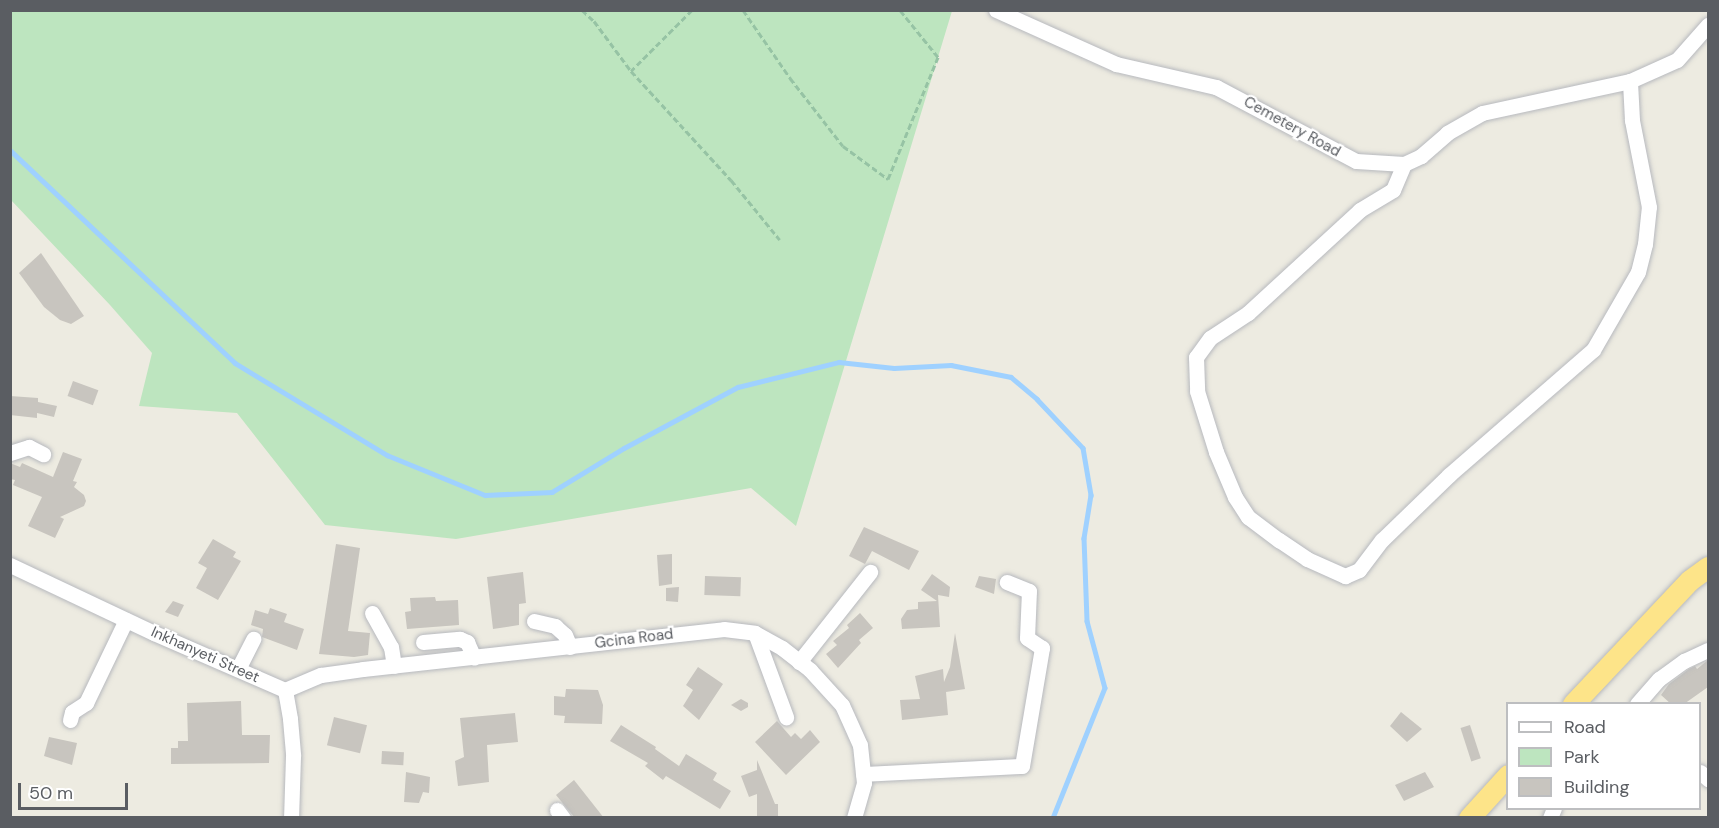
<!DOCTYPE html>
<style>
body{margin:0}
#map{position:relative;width:1719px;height:828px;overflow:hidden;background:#edebe1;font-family:"DM Sans",sans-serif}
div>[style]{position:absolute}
.green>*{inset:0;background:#bde5bf}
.stream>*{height:4.5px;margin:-2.25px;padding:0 2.25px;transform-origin:2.25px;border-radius:2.25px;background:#9fd1ff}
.building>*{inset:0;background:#c8c5bf;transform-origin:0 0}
.path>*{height:3px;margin-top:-1.5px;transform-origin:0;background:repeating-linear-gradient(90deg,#96c3a4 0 6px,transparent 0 9px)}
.roads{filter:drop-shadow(0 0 2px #b7b9be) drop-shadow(0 0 2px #b7b9be)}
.minor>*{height:15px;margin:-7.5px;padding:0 7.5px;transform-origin:7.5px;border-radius:7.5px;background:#fff}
.highway>*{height:21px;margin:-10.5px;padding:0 10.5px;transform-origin:10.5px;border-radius:10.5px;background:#fde489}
span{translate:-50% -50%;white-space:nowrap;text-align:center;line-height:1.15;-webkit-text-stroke:4.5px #fff;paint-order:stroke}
.street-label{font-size:15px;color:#5a5d62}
.frame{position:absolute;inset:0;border:12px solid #5a5d62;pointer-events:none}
.legend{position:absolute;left:1506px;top:702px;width:195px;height:108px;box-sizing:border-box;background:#fff;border:2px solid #bdbec0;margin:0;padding:8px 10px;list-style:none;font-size:18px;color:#5a5d62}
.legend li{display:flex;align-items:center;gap:12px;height:30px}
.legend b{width:30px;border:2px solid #bdbec0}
.scale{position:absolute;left:18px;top:783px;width:110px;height:27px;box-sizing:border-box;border:3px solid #5a5d62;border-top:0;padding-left:8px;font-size:18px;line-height:21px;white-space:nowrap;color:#5a5d62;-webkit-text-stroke:4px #fff;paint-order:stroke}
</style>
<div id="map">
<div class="green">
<div style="clip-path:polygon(11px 10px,952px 10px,952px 11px,796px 526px,751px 488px,456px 539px,325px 525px,237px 413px,139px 406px,152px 353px,110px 305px,11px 200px)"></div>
</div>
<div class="stream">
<div style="left:10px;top:150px;width:310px;rotate:43.4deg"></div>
<div style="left:235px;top:363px;width:178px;rotate:31.2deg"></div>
<div style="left:387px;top:455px;width:106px;rotate:22.2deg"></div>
<div style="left:485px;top:495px;width:67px;rotate:-2.6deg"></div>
<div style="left:552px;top:492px;width:84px;rotate:-31.4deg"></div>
<div style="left:624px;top:448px;width:129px;rotate:-28.2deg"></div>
<div style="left:738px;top:387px;width:104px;rotate:-13.9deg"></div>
<div style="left:839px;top:362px;width:55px;rotate:6.2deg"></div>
<div style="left:894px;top:368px;width:57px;rotate:-3deg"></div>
<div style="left:951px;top:365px;width:61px;rotate:11.3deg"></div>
<div style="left:1011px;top:377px;width:34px;rotate:40deg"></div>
<div style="left:1037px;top:399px;width:67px;rotate:46.8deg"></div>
<div style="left:1083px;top:448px;width:48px;rotate:80.3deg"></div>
<div style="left:1091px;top:495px;width:44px;rotate:99.2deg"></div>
<div style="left:1084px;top:538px;width:83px;rotate:87.9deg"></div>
<div style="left:1087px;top:621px;width:69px;rotate:75deg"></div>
<div style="left:1105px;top:688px;width:140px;rotate:111.8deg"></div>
</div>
<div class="building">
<div style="clip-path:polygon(41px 253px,84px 316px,71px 324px,60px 320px,44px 307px,19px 273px)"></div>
<div style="left:73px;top:381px;width:27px;height:16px;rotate:20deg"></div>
<div style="clip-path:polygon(10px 396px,38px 398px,38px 402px,57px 406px,54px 417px,37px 413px,37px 418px,10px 415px)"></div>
<div style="clip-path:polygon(63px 452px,82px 459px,73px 481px,77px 482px,74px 487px,84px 495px,86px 501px,84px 506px,60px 517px,64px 519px,55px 538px,28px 526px,42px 497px,13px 485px,15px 480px,10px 479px,10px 463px,20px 467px,22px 463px,53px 477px)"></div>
<div style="clip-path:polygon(864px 527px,919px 551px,909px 570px,872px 551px,865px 564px,849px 556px)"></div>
<div style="clip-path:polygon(213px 539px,236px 552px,233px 557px,241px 561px,218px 600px,196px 588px,207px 568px,198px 563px)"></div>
<div style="clip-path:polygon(336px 544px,360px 548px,348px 631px,370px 633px,368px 655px,354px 657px,319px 654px)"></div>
<div style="clip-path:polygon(672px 554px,672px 584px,659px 586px,657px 555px)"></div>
<div style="clip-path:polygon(523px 572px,526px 603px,519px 604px,519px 625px,493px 629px,487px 577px)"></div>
<div style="clip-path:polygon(932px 574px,950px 587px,949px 597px,938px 595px,940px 627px,902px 629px,901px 619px,907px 610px,918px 609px,918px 602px,937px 601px,921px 590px)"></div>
<div style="left:705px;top:576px;width:36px;height:19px;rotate:2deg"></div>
<div style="clip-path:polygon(979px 576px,996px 579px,994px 594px,975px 587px)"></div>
<div style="clip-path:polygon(679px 587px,678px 602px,666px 601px,666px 588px)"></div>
<div style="clip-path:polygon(435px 597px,436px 601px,458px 600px,459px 625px,407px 629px,405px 612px,411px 611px,410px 598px)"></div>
<div style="clip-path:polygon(173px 601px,184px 605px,178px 617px,165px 612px)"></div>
<div style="clip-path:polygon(270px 608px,287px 614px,284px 622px,304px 629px,297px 650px,262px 637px,263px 629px,251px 625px,255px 610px,268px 614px)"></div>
<div style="clip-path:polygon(860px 613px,873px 628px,859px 640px,861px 643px,838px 668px,826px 654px,837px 645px,833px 641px,849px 628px,847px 625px)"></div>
<div style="clip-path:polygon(955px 633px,965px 689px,946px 692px,948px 715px,902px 720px,900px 700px,920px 699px,915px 676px,943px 669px,944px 682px,950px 667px)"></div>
<div style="clip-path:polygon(1708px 660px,1708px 687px,1684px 704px,1671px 704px,1661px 695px,1669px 684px,1689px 669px,1695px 666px,1697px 669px)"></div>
<div style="clip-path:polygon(698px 667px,723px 684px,699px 720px,683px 706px,693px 690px,686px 685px)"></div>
<div style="clip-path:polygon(566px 689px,598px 690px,603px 705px,602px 724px,564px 723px,565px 716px,554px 715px,554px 696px,565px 697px)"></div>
<div style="clip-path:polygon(741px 699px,748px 703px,748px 707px,741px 711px,731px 705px)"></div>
<div style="clip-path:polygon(241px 701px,242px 735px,270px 735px,269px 763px,171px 764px,171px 748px,178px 748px,178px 741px,188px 741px,187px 703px)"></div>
<div style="clip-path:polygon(1401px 712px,1422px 729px,1407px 742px,1390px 726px)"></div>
<div style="clip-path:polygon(515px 713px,518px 742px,487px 745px,489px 782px,458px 786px,455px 761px,464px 757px,460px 718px)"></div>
<div style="left:334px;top:717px;width:34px;height:29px;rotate:14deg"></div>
<div style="clip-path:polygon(777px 721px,791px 737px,795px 733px,801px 739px,810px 730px,820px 742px,786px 775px,755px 742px)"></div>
<div style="clip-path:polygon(621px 725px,656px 747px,655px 749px,679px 766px,686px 754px,717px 773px,713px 780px,731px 791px,720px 809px,666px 776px,663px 780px,645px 766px,648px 763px,610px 741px)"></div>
<div style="left:1470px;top:725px;width:35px;height:10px;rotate:72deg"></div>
<div style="clip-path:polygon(49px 737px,77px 743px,72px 765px,44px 756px)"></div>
<div style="left:382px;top:751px;width:22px;height:13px;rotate:3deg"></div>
<div style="clip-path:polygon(757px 760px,775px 804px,778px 804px,778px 818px,757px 818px,757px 794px,749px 797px,741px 776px,757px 770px)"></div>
<div style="clip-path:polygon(406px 772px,430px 777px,429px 793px,423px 792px,419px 803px,404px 802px)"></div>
<div style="clip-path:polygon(1425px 772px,1434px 787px,1404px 801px,1395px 785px)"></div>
<div style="clip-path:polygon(574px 780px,604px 818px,575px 818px,556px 795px)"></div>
</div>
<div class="path">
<div style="left:582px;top:10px;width:16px;rotate:43deg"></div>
<div style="left:594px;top:21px;width:62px;rotate:53.5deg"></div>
<div style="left:692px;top:10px;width:86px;rotate:135deg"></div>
<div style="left:631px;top:71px;width:148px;rotate:47.5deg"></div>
<div style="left:731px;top:180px;width:77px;rotate:50.8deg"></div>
<div style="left:743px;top:10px;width:83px;rotate:55.3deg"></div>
<div style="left:790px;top:78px;width:86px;rotate:52.1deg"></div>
<div style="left:843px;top:146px;width:56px;rotate:36.3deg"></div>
<div style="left:888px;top:179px;width:132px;rotate:-67.7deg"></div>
<div style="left:938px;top:57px;width:60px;rotate:-129deg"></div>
</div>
<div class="roads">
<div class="minor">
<div style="left:996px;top:10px;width:132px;rotate:24.2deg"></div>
<div style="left:1116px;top:64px;width:103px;rotate:13deg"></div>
<div style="left:1216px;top:87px;width:158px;rotate:27.9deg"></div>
<div style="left:1356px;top:161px;width:48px;rotate:3.6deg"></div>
<div style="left:1404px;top:164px;width:19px;rotate:-25deg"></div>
<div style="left:1421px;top:156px;width:35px;rotate:-41deg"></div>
<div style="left:1447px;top:133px;width:40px;rotate:-29.7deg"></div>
<div style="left:1482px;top:113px;width:151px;rotate:-12.2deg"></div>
<div style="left:1630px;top:81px;width:51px;rotate:-24.1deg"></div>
<div style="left:1677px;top:60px;width:47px;rotate:-48.5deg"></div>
<div style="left:1404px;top:164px;width:28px;rotate:113deg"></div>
<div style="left:1393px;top:190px;width:39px;rotate:149deg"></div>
<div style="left:1360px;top:210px;width:152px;rotate:137.4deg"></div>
<div style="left:1248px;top:313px;width:45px;rotate:146.7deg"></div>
<div style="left:1210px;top:338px;width:24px;rotate:126deg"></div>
<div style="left:1196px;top:357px;width:34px;rotate:88deg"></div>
<div style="left:1197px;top:391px;width:64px;rotate:72.7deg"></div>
<div style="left:1216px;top:452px;width:49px;rotate:67.1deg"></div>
<div style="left:1235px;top:497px;width:24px;rotate:57deg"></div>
<div style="left:1248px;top:517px;width:39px;rotate:37deg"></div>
<div style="left:1279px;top:540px;width:34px;rotate:34deg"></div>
<div style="left:1307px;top:559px;width:42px;rotate:24.1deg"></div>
<div style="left:1345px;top:576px;width:15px;rotate:-23deg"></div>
<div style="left:1359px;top:570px;width:38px;rotate:-53deg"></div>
<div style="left:1382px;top:540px;width:93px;rotate:-44.1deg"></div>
<div style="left:1449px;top:475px;width:191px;rotate:-41deg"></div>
<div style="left:1593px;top:350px;width:90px;rotate:-60deg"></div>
<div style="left:1638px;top:272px;width:29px;rotate:-76deg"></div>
<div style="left:1645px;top:244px;width:37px;rotate:-84deg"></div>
<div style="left:1649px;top:207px;width:89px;rotate:-101.1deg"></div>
<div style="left:1632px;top:120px;width:39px;rotate:-93deg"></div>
<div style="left:10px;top:453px;width:20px;rotate:-18deg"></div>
<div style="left:29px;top:447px;width:16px;rotate:27deg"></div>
<div style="left:10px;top:565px;width:159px;rotate:25.3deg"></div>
<div style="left:154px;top:633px;width:143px;rotate:23.5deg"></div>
<div style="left:285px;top:690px;width:29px;rotate:80deg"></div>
<div style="left:290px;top:719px;width:37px;rotate:85deg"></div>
<div style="left:293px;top:756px;width:62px;rotate:91.8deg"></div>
<div style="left:372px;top:613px;width:39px;rotate:61deg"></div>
<div style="left:391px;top:647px;width:19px;rotate:81deg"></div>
<div style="left:534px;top:621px;width:22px;rotate:13deg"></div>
<div style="left:555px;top:626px;width:13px;rotate:42deg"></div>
<div style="left:565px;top:635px;width:13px;rotate:67deg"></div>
<div style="left:755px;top:633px;width:90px;rotate:69.7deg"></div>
<div style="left:423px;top:642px;width:37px;rotate:-5deg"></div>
<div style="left:460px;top:639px;width:8px;rotate:23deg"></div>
<div style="left:467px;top:642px;width:17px;rotate:66deg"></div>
<div style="left:799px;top:662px;width:115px;rotate:-51.7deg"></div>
<div style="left:238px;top:669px;width:34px;rotate:-63deg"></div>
<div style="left:285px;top:690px;width:39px;rotate:-23deg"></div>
<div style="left:321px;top:675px;width:42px;rotate:-8.1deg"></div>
<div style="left:363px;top:669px;width:363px;rotate:-6.3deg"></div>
<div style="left:724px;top:629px;width:31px;rotate:7deg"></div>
<div style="left:755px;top:633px;width:31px;rotate:29deg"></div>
<div style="left:782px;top:648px;width:36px;rotate:38deg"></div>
<div style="left:810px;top:670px;width:47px;rotate:47.6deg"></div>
<div style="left:842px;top:705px;width:44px;rotate:65.8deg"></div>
<div style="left:860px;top:745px;width:38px;rotate:84deg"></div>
<div style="left:864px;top:783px;width:36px;rotate:106deg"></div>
<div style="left:1637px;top:704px;width:33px;rotate:-49deg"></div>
<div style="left:1659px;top:679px;width:31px;rotate:-36deg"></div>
<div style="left:1684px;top:661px;width:26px;rotate:-25deg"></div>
<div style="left:70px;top:720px;width:8px;rotate:-76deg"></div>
<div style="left:72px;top:712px;width:17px;rotate:-33deg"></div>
<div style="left:86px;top:703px;width:92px;rotate:-64.3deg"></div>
<div style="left:1700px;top:772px;width:11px;rotate:41deg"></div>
<div style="left:863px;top:774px;width:159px;rotate:-2.9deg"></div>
<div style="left:1022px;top:766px;width:120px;rotate:-80.4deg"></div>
<div style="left:1042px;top:648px;width:18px;rotate:-146deg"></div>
<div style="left:1027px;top:638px;width:47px;rotate:-87.6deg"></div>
<div style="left:1029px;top:591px;width:24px;rotate:-158deg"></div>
<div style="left:557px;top:810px;width:10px;rotate:53deg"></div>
<div style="left:1550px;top:818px;width:11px;rotate:-68deg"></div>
</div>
<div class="highway">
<div style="left:1573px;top:704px;width:170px;rotate:-46.7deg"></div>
<div style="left:1690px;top:580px;width:22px;rotate:-36deg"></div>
<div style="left:1469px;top:818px;width:58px;rotate:-47.8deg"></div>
</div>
</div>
<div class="street-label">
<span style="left:1292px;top:127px;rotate:29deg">Cemetery Road</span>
<span style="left:634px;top:639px;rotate:-7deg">Gcina Road</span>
<span style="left:205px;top:655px;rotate:24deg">Inkhanyeti Street</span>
</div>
<div class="frame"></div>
<ul class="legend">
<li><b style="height:8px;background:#fff"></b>Road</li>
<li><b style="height:16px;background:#bde5bf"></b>Park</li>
<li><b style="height:16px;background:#c8c5bf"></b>Building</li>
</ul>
<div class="scale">50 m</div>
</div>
